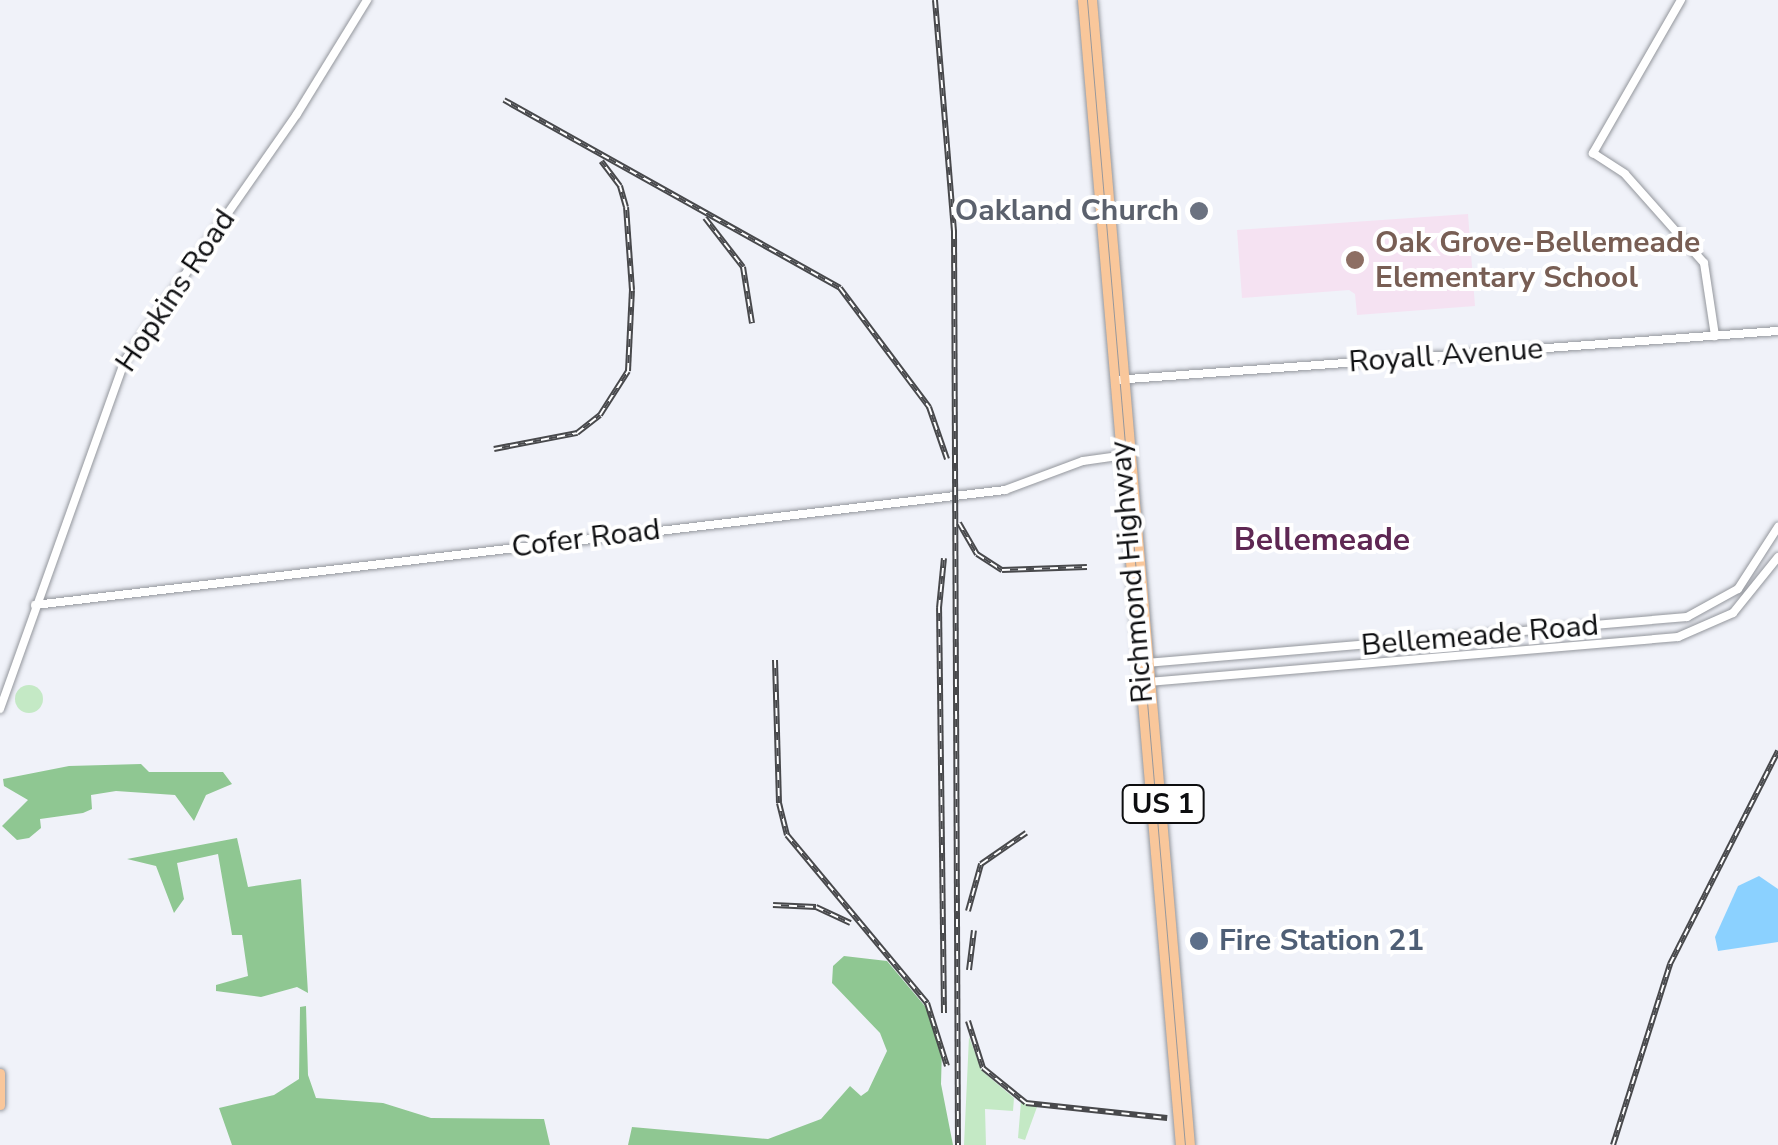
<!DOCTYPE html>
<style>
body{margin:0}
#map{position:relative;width:1778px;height:1145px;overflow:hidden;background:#f0f2f9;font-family:"Nunito Sans",sans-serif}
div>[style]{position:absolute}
.education>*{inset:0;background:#f5e2f2}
.green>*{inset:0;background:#c4e9c5}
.round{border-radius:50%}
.forest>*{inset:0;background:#8fc792}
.water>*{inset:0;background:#8bd1ff}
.roads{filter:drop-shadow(0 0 2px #93969c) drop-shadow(0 0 2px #93969c)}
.secondary>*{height:8px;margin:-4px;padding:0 4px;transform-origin:4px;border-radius:4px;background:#fff}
.primary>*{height:9px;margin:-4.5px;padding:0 4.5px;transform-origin:4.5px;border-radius:4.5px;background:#f9c79b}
.rail>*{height:6px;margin-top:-3px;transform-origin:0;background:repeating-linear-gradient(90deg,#fff 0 8px,#48494c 0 16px);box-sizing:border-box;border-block:2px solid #48494c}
.dots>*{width:28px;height:28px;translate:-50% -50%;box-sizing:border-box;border:5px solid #fff;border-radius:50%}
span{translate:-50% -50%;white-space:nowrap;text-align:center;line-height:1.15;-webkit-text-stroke:8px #fff;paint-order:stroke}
.shield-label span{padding:2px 8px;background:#fff;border:2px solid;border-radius:8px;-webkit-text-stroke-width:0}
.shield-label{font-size:28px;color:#0d0e10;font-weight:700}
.worship-label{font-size:30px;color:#5b616d;font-weight:700}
.right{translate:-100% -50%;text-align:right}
.education-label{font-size:30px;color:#785e54;font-weight:700}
.left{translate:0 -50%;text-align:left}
.street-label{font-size:30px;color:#0d0e10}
.service-label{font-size:30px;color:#4e5e75;font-weight:700}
.neighbourhood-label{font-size:32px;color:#5e2753;font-weight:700}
</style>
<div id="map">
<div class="education">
<div style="clip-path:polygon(1468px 214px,1475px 306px,1357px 315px,1355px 294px,1349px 290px,1242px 298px,1237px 230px)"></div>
</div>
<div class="green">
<div class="round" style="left:15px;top:685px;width:28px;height:28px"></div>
<div style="clip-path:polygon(969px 1037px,982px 1071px,1014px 1098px,1013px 1111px,985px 1109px,986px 1145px,964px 1145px)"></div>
<div style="clip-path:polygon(1021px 1102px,1037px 1107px,1025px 1140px,1018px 1138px)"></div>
</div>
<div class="forest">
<div style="clip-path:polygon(141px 764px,149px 772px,223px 772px,232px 784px,206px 795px,194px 821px,175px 795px,116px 791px,91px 795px,92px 809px,83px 813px,40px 819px,41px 828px,29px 838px,17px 840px,2px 826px,28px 800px,4px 786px,3px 779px,69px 766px)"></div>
<div style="clip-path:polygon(237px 838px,248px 887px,301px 879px,308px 993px,297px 987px,261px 997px,216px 991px,216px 985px,248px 976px,242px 935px,232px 935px,218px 854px,177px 863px,184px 899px,174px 913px,156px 866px,127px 859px)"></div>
<div style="clip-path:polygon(844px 956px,887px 961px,929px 1011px,942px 1047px,941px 1084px,953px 1145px,628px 1145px,632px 1127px,768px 1139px,821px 1119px,850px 1086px,861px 1096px,868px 1091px,887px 1051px,880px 1033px,832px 983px,833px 966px)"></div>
<div style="clip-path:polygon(306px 1006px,308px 1075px,316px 1098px,383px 1103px,431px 1118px,544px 1119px,550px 1145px,232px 1145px,219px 1108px,274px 1095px,299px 1079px,300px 1007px)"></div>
</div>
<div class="water">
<div style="clip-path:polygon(1759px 876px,1778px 889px,1778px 942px,1718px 951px,1715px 937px,1738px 886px)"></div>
</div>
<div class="roads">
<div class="secondary">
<div style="left:1681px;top:0;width:177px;rotate:119.9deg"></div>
<div style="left:1593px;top:153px;width:38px;rotate:33deg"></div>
<div style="left:1625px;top:174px;width:119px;rotate:48.4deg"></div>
<div style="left:1704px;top:263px;width:74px;rotate:81.4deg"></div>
<div style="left:1115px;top:380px;width:665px;rotate:-4.23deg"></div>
<div style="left:35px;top:605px;width:977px;rotate:-6.76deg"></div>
<div style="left:1005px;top:490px;width:83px;rotate:-20.4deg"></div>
<div style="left:1083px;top:461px;width:49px;rotate:-8.1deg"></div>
<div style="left:1146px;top:663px;width:543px;rotate:-4.86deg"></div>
<div style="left:1687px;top:617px;width:58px;rotate:-28.8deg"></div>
<div style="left:1738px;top:589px;width:74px;rotate:-57.2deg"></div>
<div style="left:1148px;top:682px;width:532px;rotate:-4.85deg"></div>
<div style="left:1678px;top:637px;width:60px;rotate:-23.6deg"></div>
<div style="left:1733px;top:613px;width:72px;rotate:-51.2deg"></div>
<div style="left:0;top:709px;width:368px;rotate:-70.3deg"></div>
<div style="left:124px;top:362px;width:302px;rotate:-55.1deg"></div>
<div style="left:297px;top:114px;width:134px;rotate:-58.4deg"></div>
</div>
<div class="primary">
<div style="left:1082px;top:0;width:1149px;rotate:85.11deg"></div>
<div style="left:1092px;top:0;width:1149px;rotate:85.11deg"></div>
<div style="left:0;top:1073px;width:32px;rotate:90deg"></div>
</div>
</div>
<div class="rail">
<div style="left:935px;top:0;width:232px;rotate:85.3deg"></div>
<div style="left:954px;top:231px;width:914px;rotate:89.75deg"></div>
<div style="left:504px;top:100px;width:385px;rotate:29.2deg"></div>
<div style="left:840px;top:288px;width:149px;rotate:53.2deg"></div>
<div style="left:929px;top:407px;width:55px;rotate:70.9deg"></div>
<div style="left:705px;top:218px;width:62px;rotate:52.2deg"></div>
<div style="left:743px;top:267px;width:57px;rotate:80.9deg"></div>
<div style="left:494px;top:449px;width:85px;rotate:-10.9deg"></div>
<div style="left:577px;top:433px;width:29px;rotate:-38deg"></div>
<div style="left:600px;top:415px;width:52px;rotate:-57.5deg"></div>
<div style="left:628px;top:371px;width:81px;rotate:-87.2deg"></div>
<div style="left:632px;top:290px;width:83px;rotate:-94.1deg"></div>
<div style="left:626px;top:207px;width:22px;rotate:-106deg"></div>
<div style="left:620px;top:186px;width:31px;rotate:-127deg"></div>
<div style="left:959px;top:523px;width:36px;rotate:60deg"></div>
<div style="left:977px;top:554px;width:30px;rotate:33deg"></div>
<div style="left:1002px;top:570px;width:85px;rotate:-2deg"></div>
<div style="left:775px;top:660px;width:143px;rotate:88.4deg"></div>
<div style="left:779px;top:803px;width:33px;rotate:76deg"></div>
<div style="left:787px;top:835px;width:219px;rotate:50.2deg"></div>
<div style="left:927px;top:1003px;width:66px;rotate:72.4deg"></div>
<div style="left:773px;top:905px;width:43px;rotate:2.7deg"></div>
<div style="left:816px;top:907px;width:38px;rotate:25deg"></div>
<div style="left:968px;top:911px;width:49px;rotate:-74.5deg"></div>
<div style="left:981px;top:864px;width:55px;rotate:-34.6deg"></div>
<div style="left:969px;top:970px;width:40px;rotate:-82.9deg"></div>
<div style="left:944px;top:1013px;width:405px;rotate:-90.7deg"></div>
<div style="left:939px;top:608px;width:50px;rotate:-84.3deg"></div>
<div style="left:968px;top:1021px;width:49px;rotate:72.3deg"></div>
<div style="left:983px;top:1068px;width:55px;rotate:39.1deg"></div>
<div style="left:1026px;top:1103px;width:142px;rotate:6.1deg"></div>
<div style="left:1613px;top:1145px;width:190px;rotate:-72.5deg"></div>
<div style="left:1670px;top:964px;width:239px;rotate:-63.1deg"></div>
</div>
<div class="dots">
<div style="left:1199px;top:211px;background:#6b7280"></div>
<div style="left:1355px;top:260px;background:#8d6e63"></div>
<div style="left:1199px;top:941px;background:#5c6f8a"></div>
</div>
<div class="shield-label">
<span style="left:1163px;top:804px">US 1</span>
</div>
<div class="worship-label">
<span class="right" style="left:1179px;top:211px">Oakland Church</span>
</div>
<div class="education-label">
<span class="left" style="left:1375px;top:260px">Oak Grove-Bellemeade<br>Elementary School</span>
</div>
<div class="street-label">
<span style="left:176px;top:291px;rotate:-56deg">Hopkins Road</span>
<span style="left:1446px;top:356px;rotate:-4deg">Royall Avenue</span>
<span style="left:586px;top:539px;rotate:-7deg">Cofer Road</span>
<span style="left:1132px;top:572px;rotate:-95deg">Richmond Highway</span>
<span style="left:1480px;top:636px;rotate:-5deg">Bellemeade Road</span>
</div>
<div class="service-label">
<span class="left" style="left:1219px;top:941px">Fire Station 21</span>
</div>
<div class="neighbourhood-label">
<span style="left:1322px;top:540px">Bellemeade</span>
</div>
</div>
